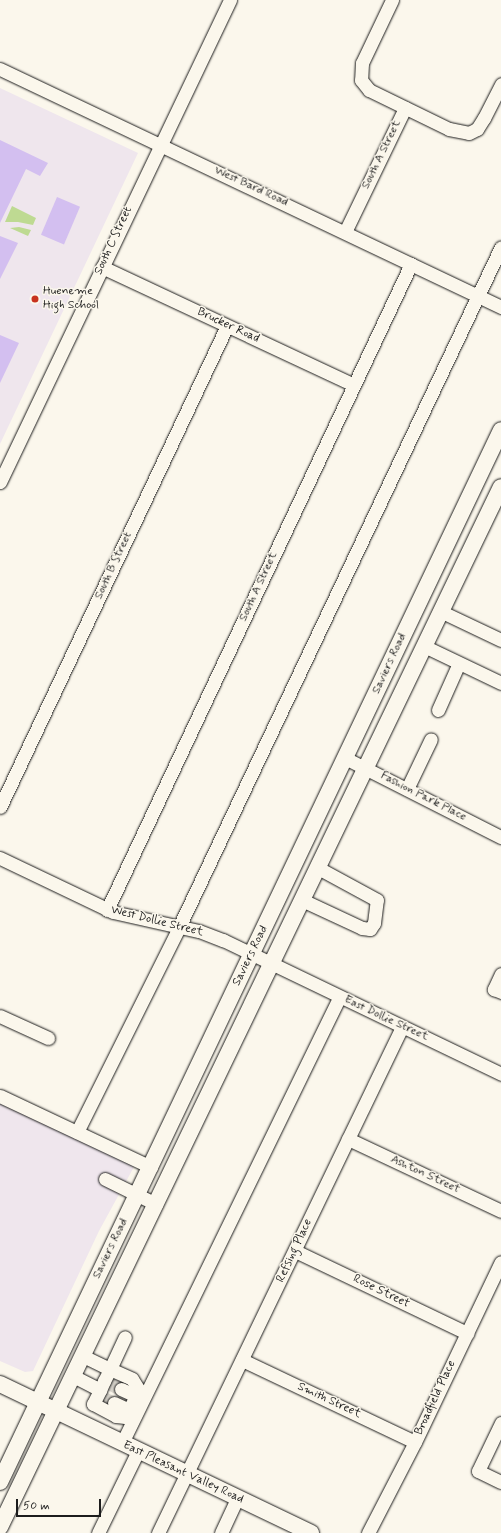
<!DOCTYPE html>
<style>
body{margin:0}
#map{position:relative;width:501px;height:1533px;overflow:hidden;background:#fbf7ec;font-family:Mynerve,sans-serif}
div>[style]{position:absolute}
.built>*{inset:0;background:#efe6ed}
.green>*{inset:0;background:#beda92}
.building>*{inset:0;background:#d3bff0;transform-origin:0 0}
.minor-tunnel>*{height:13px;margin-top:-6.5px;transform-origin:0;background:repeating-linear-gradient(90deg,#dad6cd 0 13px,transparent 0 19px)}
.roads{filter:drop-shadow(0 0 1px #1c1c1c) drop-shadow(0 0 1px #1c1c1c)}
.minor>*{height:13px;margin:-6.5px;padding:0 6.5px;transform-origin:6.5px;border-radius:6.5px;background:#fbf7ec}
.major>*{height:16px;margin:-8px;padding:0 8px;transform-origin:8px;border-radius:8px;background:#fbf7ec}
.dots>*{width:11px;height:11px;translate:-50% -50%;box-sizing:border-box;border:2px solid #fbf7ec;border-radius:50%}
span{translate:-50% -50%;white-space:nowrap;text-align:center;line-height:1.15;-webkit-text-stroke:3px #fbf7ec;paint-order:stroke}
.street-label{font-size:12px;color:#1c1c1c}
.poi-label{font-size:12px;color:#1c1c1c}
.left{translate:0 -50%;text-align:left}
.scale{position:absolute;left:16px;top:1499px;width:85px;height:18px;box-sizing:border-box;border:2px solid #1c1c1c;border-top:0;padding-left:5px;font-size:12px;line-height:14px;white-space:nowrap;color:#1c1c1c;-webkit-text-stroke:3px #fbf7ec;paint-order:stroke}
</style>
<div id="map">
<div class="built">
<div style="clip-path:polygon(0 88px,138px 153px,0 444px)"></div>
<div style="clip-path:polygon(0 1096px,135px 1165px,99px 1231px,33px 1371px,25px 1372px,0 1361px)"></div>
</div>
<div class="green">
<div style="clip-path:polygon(12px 206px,36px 218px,33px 225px,18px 222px,5px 222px)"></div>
<div style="clip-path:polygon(19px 227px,31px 230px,28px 236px,10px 228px)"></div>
</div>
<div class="building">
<div style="clip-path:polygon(0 140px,48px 163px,40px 176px,26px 169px,0 223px)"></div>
<div style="left:57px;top:197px;width:25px;height:41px;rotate:23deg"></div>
<div style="clip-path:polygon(0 236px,18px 243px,0 279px)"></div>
<div style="clip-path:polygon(0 335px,19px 343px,0 383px)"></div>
</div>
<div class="minor-tunnel">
<div style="left:109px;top:1383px;width:13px;rotate:27deg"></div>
<div style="left:102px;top:1397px;width:13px;rotate:27deg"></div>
</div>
<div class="roads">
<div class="minor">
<div style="left:392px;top:0;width:70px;rotate:115.5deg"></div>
<div style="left:362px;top:63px;width:17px;rotate:93deg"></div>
<div style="left:361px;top:80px;width:13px;rotate:51deg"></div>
<div style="left:369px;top:90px;width:89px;rotate:26deg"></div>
<div style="left:449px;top:129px;width:20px;rotate:11deg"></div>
<div style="left:469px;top:133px;width:9px;rotate:-27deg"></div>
<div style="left:477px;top:129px;width:13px;rotate:-58deg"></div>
<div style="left:484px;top:118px;width:38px;rotate:-63deg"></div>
<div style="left:0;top:69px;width:555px;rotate:25.41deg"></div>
<div style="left:345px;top:232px;width:138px;rotate:-64.2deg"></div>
<div style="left:102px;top:267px;width:278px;rotate:25.1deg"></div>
<div style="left:0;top:482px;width:534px;rotate:-64.49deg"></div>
<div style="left:442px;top:612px;width:65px;rotate:25.4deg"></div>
<div style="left:426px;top:647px;width:83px;rotate:25.6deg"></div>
<div style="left:438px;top:710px;width:51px;rotate:-65.9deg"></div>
<div style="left:345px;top:758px;width:175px;rotate:26.9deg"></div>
<div style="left:407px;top:789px;width:55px;rotate:-64.4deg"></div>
<div style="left:0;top:807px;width:532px;rotate:-64.74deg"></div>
<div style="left:0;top:858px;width:125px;rotate:25.5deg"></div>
<div style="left:113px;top:912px;width:88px;rotate:12.5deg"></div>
<div style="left:199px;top:931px;width:26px;rotate:21deg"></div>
<div style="left:223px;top:940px;width:309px;rotate:25.7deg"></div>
<div style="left:302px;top:900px;width:66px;rotate:25deg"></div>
<div style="left:362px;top:928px;width:8px;rotate:7deg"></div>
<div style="left:370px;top:929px;width:7px;rotate:-56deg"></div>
<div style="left:374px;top:923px;width:23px;rotate:-83deg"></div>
<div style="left:377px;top:900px;width:67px;rotate:-151.5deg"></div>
<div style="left:107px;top:910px;width:714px;rotate:-64.8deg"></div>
<div style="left:501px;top:974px;width:17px;rotate:115deg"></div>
<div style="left:494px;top:989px;width:8px;rotate:23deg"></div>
<div style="left:0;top:1016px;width:53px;rotate:24.6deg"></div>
<div style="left:0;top:1096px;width:167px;rotate:25.2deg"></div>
<div style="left:77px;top:1132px;width:229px;rotate:-63.5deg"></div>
<div style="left:179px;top:927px;width:752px;rotate:-64.66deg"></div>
<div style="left:348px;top:1139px;width:169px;rotate:25.2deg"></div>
<div style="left:105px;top:1179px;width:57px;rotate:26.1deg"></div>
<div style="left:295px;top:1251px;width:191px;rotate:25.5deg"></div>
<div style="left:83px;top:1356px;width:30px;rotate:26deg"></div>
<div style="left:110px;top:1369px;width:24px;rotate:24deg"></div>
<div style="left:132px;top:1379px;width:13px;rotate:58deg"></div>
<div style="left:139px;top:1390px;width:30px;rotate:117deg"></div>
<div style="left:125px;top:1417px;width:9px;rotate:-174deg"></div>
<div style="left:116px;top:1416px;width:26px;rotate:-152deg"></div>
<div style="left:93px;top:1404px;width:16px;rotate:-63deg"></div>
<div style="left:100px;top:1390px;width:10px;rotate:-66deg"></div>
<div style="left:104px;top:1381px;width:13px;rotate:-63deg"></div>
<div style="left:110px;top:1369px;width:35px;rotate:-65deg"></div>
<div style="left:242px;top:1360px;width:191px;rotate:25.4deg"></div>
<div style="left:73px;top:1376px;width:30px;rotate:27deg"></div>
<div style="left:121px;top:1389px;width:17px;rotate:25deg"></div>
<div style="left:114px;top:1403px;width:17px;rotate:25deg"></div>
<div style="left:501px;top:1423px;width:53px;rotate:115.6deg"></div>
<div style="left:478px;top:1471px;width:25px;rotate:26deg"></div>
<div style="left:122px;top:1443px;width:496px;rotate:-64deg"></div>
<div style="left:98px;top:1533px;width:91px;rotate:-64deg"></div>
<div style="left:158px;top:1533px;width:562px;rotate:-64.26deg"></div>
<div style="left:221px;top:1533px;width:38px;rotate:-65deg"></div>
<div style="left:368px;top:1533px;width:102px;rotate:-62.7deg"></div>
<div style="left:415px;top:1442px;width:199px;rotate:-64.5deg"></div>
</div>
<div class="major">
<div style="left:0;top:1384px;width:345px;rotate:25.6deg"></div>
<div style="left:0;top:1482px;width:1165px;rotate:-64.53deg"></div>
<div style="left:0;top:1527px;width:1154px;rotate:-64.28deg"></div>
</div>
</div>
<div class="dots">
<div style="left:35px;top:299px;background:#c8321e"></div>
</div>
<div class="street-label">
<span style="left:382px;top:155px;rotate:-64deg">South A Street</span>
<span style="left:251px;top:187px;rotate:25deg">West Bard Road</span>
<span style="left:114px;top:241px;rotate:-65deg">South C Street</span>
<span style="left:228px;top:326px;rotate:25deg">Brucker Road</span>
<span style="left:114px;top:566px;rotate:-65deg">South B Street</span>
<span style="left:259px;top:587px;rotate:-65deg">South A Street</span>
<span style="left:390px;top:664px;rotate:-65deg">Saviers Road</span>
<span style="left:423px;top:797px;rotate:27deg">Fashion Park Place</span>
<span style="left:157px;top:922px;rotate:14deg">West Dollie Street</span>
<span style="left:251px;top:956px;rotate:-64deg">Saviers Road</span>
<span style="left:386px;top:1019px;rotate:25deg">East Dollie Street</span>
<span style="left:425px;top:1175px;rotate:25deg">Ashton Street</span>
<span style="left:111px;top:1249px;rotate:-64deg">Saviers Road</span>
<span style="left:295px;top:1251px;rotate:-65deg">Refsing Place</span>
<span style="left:381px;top:1292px;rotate:26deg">Rose Street</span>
<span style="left:436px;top:1398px;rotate:-65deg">Broadfield Place</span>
<span style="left:329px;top:1401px;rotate:25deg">Smith Street</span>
<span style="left:183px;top:1473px;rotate:25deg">East Pleasant Valley Road</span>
</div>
<div class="poi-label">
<span class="left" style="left:43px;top:299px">Hueneme<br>High School</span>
</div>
<div class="scale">50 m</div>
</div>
